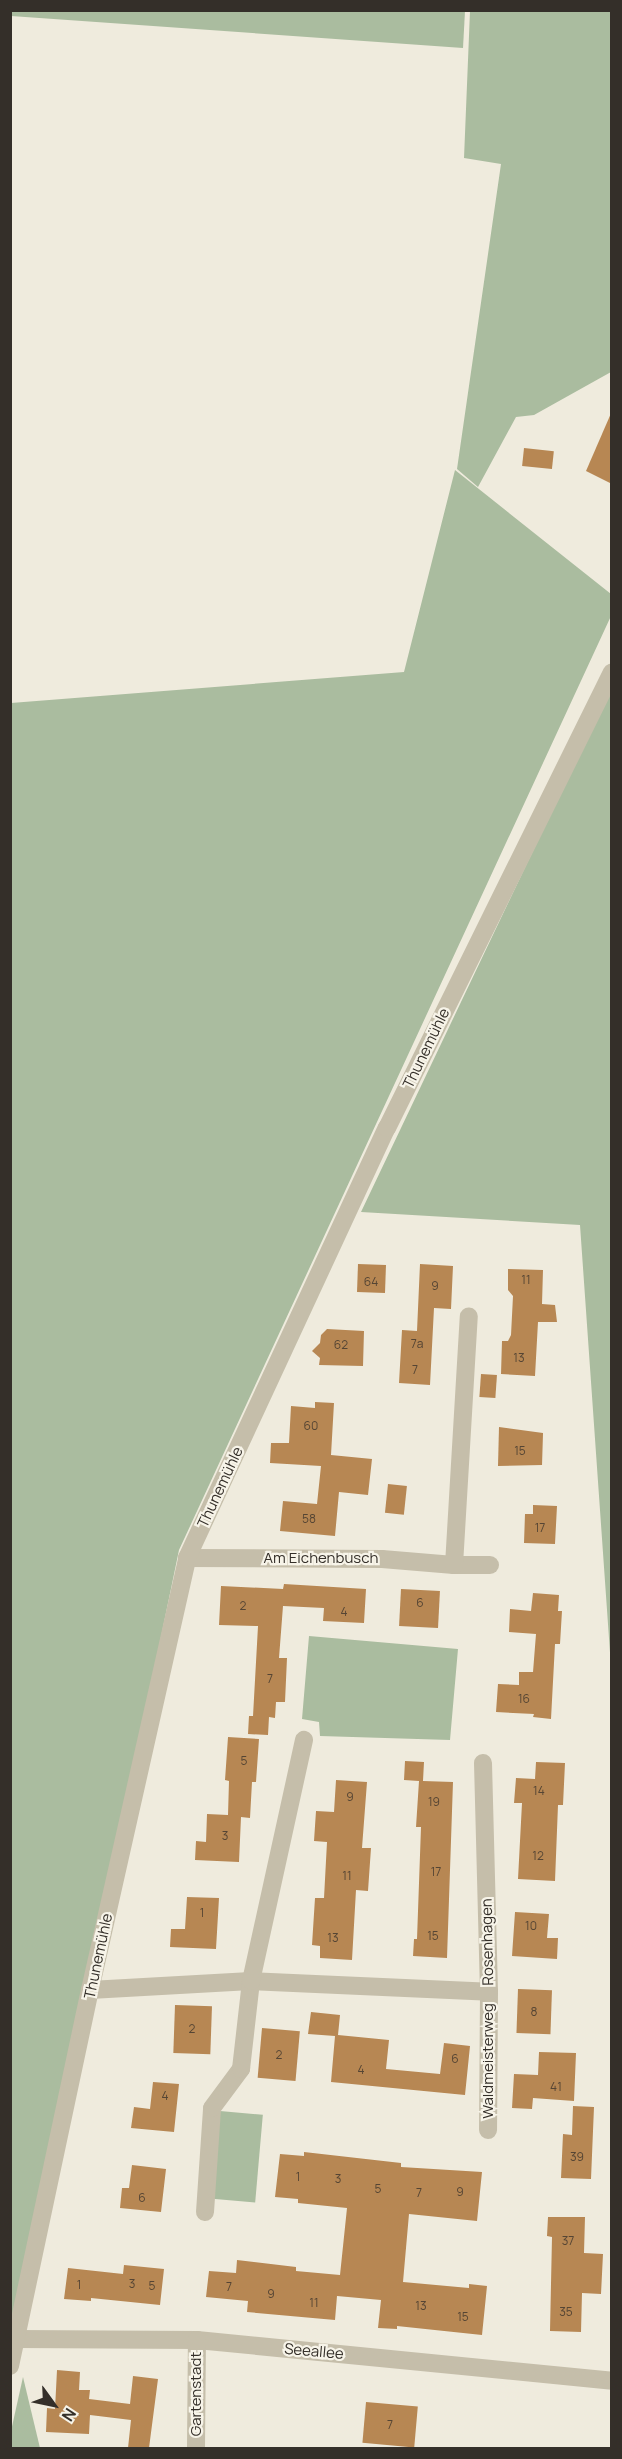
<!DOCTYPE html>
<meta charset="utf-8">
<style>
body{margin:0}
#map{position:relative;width:622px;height:2459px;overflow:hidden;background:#efebdd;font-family:Manrope,sans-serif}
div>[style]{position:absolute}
.green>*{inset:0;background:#aabc9f;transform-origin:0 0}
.building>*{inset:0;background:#b78753;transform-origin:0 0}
.street>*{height:18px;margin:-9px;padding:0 9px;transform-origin:9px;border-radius:9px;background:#c5beaa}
span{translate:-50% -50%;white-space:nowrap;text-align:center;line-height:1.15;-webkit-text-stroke:4.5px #f7f4e9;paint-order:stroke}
.number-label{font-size:12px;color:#554534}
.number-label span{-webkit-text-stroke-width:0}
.street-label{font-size:15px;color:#342f29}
.frame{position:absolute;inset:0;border:12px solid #342f29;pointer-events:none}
.north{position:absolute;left:24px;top:2375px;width:60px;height:60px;-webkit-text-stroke:4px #f7f4e9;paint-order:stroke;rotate:123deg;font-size:16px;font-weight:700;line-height:24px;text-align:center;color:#342f29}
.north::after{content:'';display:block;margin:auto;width:21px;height:27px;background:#342f29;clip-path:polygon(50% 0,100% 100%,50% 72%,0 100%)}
</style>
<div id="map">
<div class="green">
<div style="clip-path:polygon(10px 11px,465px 10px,465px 11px,463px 48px,11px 16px)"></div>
<div style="clip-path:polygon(470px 11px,612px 11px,611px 372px,534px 415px,516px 417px,478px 487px,457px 469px,501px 164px,464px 158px)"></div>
<div style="clip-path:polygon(455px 470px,611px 594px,611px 616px,179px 1550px,11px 2361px,11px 703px,404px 672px)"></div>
<div style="clip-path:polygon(611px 687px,611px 1667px,580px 1225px,361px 1212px)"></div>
<div style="clip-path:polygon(309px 1636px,458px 1649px,450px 1740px,320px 1736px,319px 1722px,302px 1719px)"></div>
<div style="left:220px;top:2111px;width:43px;height:88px;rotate:5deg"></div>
<div style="clip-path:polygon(23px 2377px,40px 2448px,11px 2448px,11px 2431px)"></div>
</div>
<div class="building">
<div style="clip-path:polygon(612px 411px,612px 484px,586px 471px)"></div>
<div style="left:524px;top:448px;width:30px;height:18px;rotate:6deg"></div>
<div style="left:358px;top:1264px;width:28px;height:28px;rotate:2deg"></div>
<div style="clip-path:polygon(420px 1264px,453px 1266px,451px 1309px,434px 1308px,430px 1385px,399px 1383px,402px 1330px,417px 1331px)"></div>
<div style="clip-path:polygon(508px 1269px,543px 1270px,542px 1304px,555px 1305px,557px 1322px,538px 1322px,535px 1376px,501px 1374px,502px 1341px,508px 1341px,511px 1335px,513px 1296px,508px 1290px)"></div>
<div style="clip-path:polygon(327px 1329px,364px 1331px,363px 1366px,319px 1365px,320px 1358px,312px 1351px,320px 1343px,321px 1335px)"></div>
<div style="left:481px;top:1374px;width:16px;height:23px;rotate:4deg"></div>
<div style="clip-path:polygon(315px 1402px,334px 1403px,331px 1455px,372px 1459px,368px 1495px,339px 1492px,335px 1536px,280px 1531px,283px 1501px,317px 1504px,321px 1466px,270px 1463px,271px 1443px,289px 1443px,291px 1406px,315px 1408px)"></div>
<div style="clip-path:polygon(499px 1427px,543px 1433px,542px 1465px,498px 1466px)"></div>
<div style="left:388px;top:1484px;width:19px;height:29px;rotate:6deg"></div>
<div style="clip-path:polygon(533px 1505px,557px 1506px,555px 1544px,524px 1543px,525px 1514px,533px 1514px)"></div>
<div style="clip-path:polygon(284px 1584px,366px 1589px,364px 1623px,323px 1621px,324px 1608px,283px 1606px,279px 1658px,287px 1658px,285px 1702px,276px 1702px,275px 1718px,269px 1717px,268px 1735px,248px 1734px,249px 1716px,253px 1716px,258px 1626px,219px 1625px,221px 1586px,283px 1589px)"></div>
<div style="left:401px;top:1589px;width:39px;height:37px;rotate:3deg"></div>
<div style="clip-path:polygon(533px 1593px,559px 1595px,558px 1611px,562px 1611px,560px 1644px,555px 1644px,551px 1719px,533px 1717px,534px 1714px,496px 1712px,498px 1684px,519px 1685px,519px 1672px,533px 1672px,536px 1634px,509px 1632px,510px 1609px,531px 1611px)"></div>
<div style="clip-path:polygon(228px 1737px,259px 1739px,256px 1782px,252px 1782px,250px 1818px,241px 1817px,239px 1862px,195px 1860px,196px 1841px,206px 1842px,207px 1814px,228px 1815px,229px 1781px,225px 1780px)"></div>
<div style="clip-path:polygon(405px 1761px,424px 1762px,423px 1781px,453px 1782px,447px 1958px,413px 1956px,414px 1939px,417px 1939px,421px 1827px,416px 1827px,419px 1781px,404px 1780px)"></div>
<div style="clip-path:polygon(536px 1762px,565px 1763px,563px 1805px,558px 1805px,555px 1881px,518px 1879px,522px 1803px,514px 1803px,516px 1778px,535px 1779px)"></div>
<div style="clip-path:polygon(336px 1780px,367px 1782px,362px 1848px,371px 1848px,368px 1891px,356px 1890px,352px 1960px,320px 1958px,320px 1946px,312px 1945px,315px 1898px,324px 1898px,327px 1842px,314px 1841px,316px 1811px,334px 1812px)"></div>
<div style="clip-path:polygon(187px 1897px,219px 1898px,216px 1949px,170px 1947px,171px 1929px,185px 1929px)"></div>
<div style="clip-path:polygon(515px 1912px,549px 1914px,547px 1938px,558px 1938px,557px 1959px,512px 1956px)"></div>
<div style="left:518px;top:1989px;width:34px;height:44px;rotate:2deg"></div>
<div style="left:175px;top:2005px;width:37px;height:48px;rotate:2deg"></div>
<div style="clip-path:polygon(311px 2012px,340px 2015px,338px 2035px,389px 2040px,386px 2069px,440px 2074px,444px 2043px,470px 2046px,465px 2095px,331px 2082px,335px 2036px,308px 2034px)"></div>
<div style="left:262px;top:2028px;width:38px;height:50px;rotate:5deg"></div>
<div style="clip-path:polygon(539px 2052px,576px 2053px,574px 2101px,533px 2098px,532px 2109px,512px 2108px,514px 2074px,538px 2075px)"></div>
<div style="clip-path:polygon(153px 2082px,179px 2084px,174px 2132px,131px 2128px,134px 2107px,150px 2109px)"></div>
<div style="clip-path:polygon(573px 2106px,594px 2107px,591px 2179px,561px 2178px,563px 2134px,572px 2135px)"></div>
<div style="clip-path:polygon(304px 2152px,401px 2163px,401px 2167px,482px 2172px,477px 2221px,409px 2214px,403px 2282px,469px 2288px,469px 2284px,487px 2286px,482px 2335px,397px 2326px,397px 2329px,378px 2328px,381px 2300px,337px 2296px,335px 2320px,247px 2312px,248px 2301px,206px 2297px,209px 2271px,236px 2273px,237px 2260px,296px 2267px,296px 2271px,340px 2275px,347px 2208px,298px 2203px,298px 2199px,275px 2197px,280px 2154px,304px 2156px)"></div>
<div style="clip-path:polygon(132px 2165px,166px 2169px,161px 2212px,120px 2208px,122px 2188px,129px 2188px)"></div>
<div style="clip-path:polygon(548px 2217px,585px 2217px,584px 2253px,603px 2254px,601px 2294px,582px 2293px,581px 2332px,550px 2331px,552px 2237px,547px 2236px)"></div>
<div style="clip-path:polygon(124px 2265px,164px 2269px,160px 2305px,91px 2298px,91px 2301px,64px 2299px,68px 2268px,123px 2274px)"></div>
<div style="clip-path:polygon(57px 2370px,80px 2372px,79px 2390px,90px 2390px,89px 2399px,130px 2404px,133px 2376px,158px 2379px,149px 2448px,128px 2448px,131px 2420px,90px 2415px,89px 2434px,46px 2432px,47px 2408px,55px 2409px)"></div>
<div style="left:366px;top:2402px;width:52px;height:41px;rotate:5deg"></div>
</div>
<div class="street">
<div style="left:187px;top:1558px;width:195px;rotate:0.3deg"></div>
<div style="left:382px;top:1559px;width:72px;rotate:4.8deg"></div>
<div style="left:454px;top:1565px;width:36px"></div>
<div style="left:454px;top:1565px;width:249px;rotate:-86.6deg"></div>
<div style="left:483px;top:1763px;width:229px;rotate:88.5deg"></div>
<div style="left:489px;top:1992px;width:138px;rotate:90.4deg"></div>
<div style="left:90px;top:1990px;width:161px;rotate:-3.2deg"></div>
<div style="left:251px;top:1981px;width:238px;rotate:2.6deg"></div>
<div style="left:205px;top:2212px;width:104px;rotate:-86.1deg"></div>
<div style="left:212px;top:2108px;width:49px;rotate:-53.4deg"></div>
<div style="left:241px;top:2069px;width:89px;rotate:-83.5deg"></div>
<div style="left:251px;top:1981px;width:247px;rotate:-77.6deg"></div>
<div style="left:16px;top:2339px;width:181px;rotate:0.3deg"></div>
<div style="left:197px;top:2340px;width:417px;rotate:5.6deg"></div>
<div style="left:10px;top:2366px;width:384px;rotate:-78deg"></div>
<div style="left:90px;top:1990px;width:443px;rotate:-77.3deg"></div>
<div style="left:187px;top:1558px;width:474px;rotate:-65.1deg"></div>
<div style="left:387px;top:1128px;width:508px;rotate:-63.74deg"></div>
<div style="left:196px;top:2448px;width:108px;rotate:-89.5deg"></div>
</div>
<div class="number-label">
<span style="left:526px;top:1280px">11</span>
<span style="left:371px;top:1282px">64</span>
<span style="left:435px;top:1286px">9</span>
<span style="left:417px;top:1344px">7a</span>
<span style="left:341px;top:1345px">62</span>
<span style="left:519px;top:1358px">13</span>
<span style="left:415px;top:1370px">7</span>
<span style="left:311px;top:1426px">60</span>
<span style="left:520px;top:1451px">15</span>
<span style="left:309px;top:1519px">58</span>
<span style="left:540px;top:1528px">17</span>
<span style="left:420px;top:1603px">6</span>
<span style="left:243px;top:1606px">2</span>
<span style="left:344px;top:1612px">4</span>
<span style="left:270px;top:1679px">7</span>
<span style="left:524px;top:1699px">16</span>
<span style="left:244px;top:1761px">5</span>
<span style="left:539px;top:1791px">14</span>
<span style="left:350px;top:1797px">9</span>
<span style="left:434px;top:1802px">19</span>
<span style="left:225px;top:1836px">3</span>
<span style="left:538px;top:1856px">12</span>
<span style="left:436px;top:1872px">17</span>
<span style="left:347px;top:1876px">11</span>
<span style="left:202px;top:1913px">1</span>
<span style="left:531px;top:1926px">10</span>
<span style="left:433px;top:1936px">15</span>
<span style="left:333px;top:1938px">13</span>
<span style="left:534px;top:2012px">8</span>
<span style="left:192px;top:2029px">2</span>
<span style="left:279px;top:2055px">2</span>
<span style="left:455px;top:2059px">6</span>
<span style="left:361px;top:2070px">4</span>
<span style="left:556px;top:2087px">41</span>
<span style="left:165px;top:2096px">4</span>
<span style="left:577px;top:2157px">39</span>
<span style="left:298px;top:2177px">1</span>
<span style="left:338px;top:2179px">3</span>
<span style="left:378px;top:2189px">5</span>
<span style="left:460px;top:2192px">9</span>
<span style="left:419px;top:2193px">7</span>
<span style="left:142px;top:2198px">6</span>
<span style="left:568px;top:2241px">37</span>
<span style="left:132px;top:2284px">3</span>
<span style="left:79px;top:2285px">1</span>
<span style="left:152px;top:2286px">5</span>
<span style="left:229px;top:2287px">7</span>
<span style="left:271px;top:2294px">9</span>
<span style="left:314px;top:2303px">11</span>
<span style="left:421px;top:2306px">13</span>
<span style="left:566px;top:2312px">35</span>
<span style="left:463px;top:2317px">15</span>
<span style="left:390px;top:2425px">7</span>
</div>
<div class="street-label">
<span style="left:426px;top:1048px;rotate:-64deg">Thunemühle</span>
<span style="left:220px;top:1487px;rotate:-65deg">Thunemühle</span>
<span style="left:321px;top:1558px">Am Eichenbusch</span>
<span style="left:487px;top:1942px;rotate:-91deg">Rosenhagen</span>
<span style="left:98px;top:1956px;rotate:-78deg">Thunemühle</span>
<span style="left:488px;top:2061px;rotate:-90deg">Waldmeisterweg</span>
<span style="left:314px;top:2351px;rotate:5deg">Seeallee</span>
<span style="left:196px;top:2394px;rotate:-90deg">Gartenstadt</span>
</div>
<div class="frame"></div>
<div class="north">N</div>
</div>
